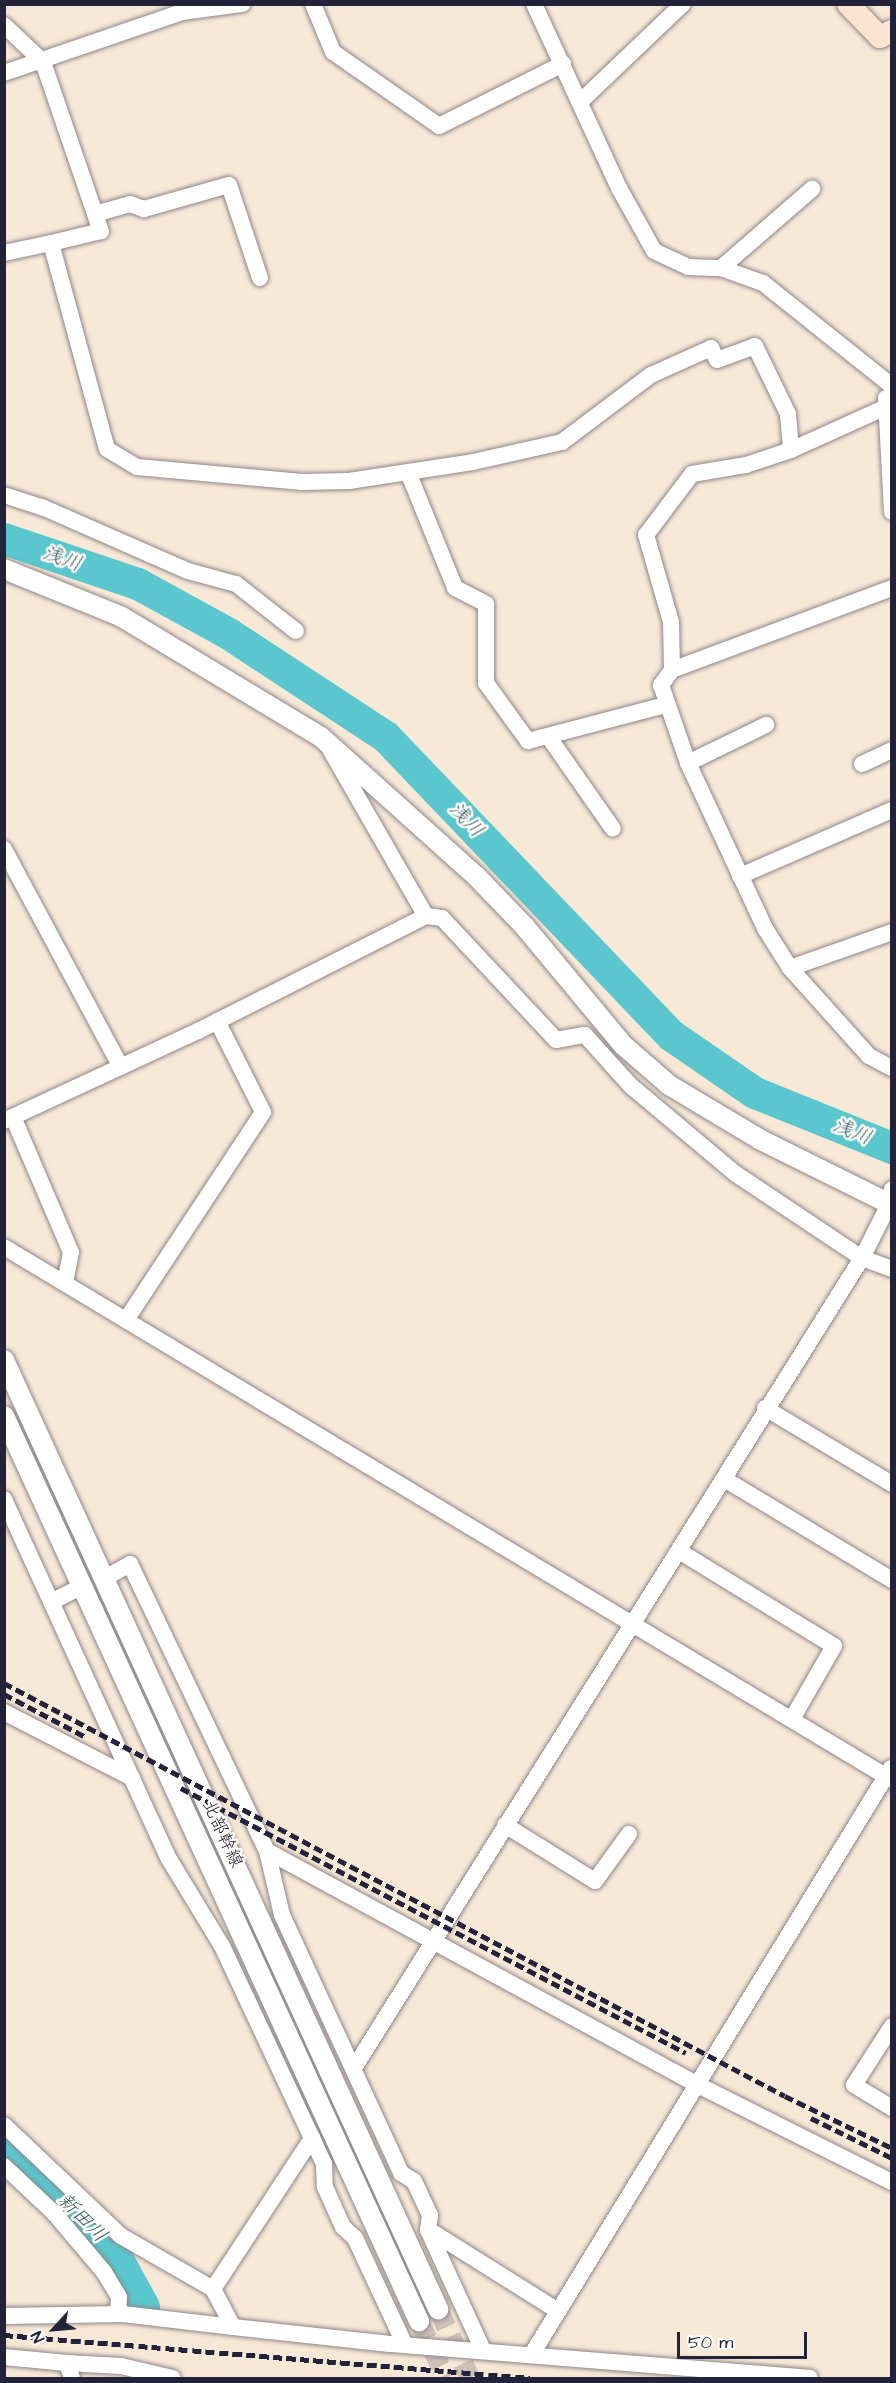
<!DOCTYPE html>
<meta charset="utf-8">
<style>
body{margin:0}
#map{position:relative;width:896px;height:2383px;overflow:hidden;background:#f8e9d7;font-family:"Architects Daughter","Klee One",sans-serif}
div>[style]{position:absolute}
.river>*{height:32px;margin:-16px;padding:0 16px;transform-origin:16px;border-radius:16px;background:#5ac7ce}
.tertiary-tunnel>*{height:20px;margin-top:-10px;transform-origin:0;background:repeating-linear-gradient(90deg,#cdc1b8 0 20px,transparent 0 30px)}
.roads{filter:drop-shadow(0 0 2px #8d8689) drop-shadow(0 0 2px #8d8689)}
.minor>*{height:16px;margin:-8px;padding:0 8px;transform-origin:8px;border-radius:8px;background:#fff}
.tertiary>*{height:20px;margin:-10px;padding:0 10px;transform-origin:10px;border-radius:10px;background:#fff}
.secondary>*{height:22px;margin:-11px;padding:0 11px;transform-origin:11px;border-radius:11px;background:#fde4d1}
.rail>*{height:4.5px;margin-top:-2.25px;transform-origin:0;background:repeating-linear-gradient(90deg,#22223b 0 9px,transparent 0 13.5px)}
span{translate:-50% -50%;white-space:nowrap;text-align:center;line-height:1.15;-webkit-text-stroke:5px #fdfcf7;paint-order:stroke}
.street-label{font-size:18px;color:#22223b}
.water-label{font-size:20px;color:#365c6e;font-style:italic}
.frame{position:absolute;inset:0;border:6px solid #22223b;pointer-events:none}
.north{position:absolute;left:24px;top:2299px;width:60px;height:60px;-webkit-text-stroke:4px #fdfcf7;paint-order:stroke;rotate:244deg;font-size:16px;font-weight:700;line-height:24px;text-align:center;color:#22223b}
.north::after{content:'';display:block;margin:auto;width:21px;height:27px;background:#22223b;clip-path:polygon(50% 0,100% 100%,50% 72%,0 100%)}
.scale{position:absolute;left:677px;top:2332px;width:130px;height:27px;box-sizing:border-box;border:3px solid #22223b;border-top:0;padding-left:8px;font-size:18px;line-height:21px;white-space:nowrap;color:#22223b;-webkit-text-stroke:4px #fdfcf7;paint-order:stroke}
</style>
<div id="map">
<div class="river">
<div style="left:4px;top:539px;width:141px;rotate:18.6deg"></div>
<div style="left:138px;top:584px;width:104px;rotate:28.8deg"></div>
<div style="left:229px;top:634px;width:188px;rotate:33.3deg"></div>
<div style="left:386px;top:737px;width:414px;rotate:46.3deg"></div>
<div style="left:672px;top:1036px;width:101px;rotate:34.5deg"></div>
<div style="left:755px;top:1093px;width:148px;rotate:21.9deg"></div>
<div style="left:4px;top:2142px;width:148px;rotate:44.2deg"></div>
<div style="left:110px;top:2245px;width:71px;rotate:61.3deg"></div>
</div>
<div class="tertiary-tunnel">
<div style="left:438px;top:2309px;width:76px;rotate:65.1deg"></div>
<div style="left:419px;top:2321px;width:63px;rotate:64.7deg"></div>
</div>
<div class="roads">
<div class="minor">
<div style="left:313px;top:4px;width:52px;rotate:67.4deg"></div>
<div style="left:333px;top:52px;width:129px;rotate:34.9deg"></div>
<div style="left:439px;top:126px;width:139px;rotate:-26.6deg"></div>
<div style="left:534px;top:4px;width:203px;rotate:65.2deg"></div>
<div style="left:619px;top:188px;width:72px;rotate:60.9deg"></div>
<div style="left:654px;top:251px;width:38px;rotate:25deg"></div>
<div style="left:688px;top:267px;width:33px;rotate:2deg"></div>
<div style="left:721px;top:268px;width:45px;rotate:19.7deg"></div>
<div style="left:763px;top:283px;width:165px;rotate:38.6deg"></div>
<div style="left:4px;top:25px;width:54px;rotate:43.5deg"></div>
<div style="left:43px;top:62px;width:179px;rotate:71.1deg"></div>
<div style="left:101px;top:231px;width:51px;rotate:166.5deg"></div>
<div style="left:51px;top:243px;width:213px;rotate:74.8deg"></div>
<div style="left:107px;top:449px;width:35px;rotate:31deg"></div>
<div style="left:137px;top:467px;width:166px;rotate:5.2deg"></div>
<div style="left:302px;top:482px;width:47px;rotate:-1.2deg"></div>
<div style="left:349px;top:481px;width:125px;rotate:-8.7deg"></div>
<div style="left:473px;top:462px;width:91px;rotate:-12.7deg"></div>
<div style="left:562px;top:442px;width:111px;rotate:-37deg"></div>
<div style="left:651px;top:375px;width:66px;rotate:-24.2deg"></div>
<div style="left:711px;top:348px;width:13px;rotate:63deg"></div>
<div style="left:717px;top:360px;width:40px;rotate:-20.2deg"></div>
<div style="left:755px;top:346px;width:76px;rotate:64.1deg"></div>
<div style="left:788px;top:414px;width:36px;rotate:85deg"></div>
<div style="left:4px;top:73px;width:188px;rotate:-18.9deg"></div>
<div style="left:182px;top:12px;width:61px;rotate:-7.6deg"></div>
<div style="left:580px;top:102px;width:142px;rotate:-43.6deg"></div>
<div style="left:95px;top:214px;width:36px;rotate:-16deg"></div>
<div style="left:130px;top:204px;width:15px;rotate:20deg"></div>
<div style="left:144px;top:209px;width:88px;rotate:-15.8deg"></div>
<div style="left:229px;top:185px;width:98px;rotate:71.6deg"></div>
<div style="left:4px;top:253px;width:48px;rotate:-12deg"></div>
<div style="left:721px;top:268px;width:121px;rotate:-41deg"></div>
<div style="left:886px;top:398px;width:114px;rotate:87deg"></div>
<div style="left:408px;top:472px;width:125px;rotate:67.9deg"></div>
<div style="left:455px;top:588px;width:35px;rotate:27deg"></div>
<div style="left:486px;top:604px;width:79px;rotate:90deg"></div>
<div style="left:486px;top:683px;width:72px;rotate:54.1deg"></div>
<div style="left:528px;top:741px;width:142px;rotate:-14.7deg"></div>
<div style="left:4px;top:495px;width:40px;rotate:18deg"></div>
<div style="left:42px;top:507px;width:159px;rotate:23.7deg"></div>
<div style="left:188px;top:571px;width:50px;rotate:15.2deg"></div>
<div style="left:236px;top:584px;width:76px;rotate:38.1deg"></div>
<div style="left:892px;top:588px;width:235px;rotate:159.6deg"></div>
<div style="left:672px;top:670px;width:19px;rotate:126deg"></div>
<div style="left:661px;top:685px;width:83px;rotate:70.9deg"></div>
<div style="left:688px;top:763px;width:184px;rotate:65deg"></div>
<div style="left:766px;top:930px;width:45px;rotate:57.7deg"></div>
<div style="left:790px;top:968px;width:108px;rotate:-19.4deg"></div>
<div style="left:672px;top:670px;width:48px;rotate:-91.2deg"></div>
<div style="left:671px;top:622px;width:91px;rotate:-106deg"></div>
<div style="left:646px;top:535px;width:76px;rotate:-53deg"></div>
<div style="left:692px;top:474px;width:55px;rotate:-9.5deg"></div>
<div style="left:746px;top:465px;width:47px;rotate:-18.4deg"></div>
<div style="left:791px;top:450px;width:102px;rotate:-24.3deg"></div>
<div style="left:548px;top:736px;width:113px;rotate:55deg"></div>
<div style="left:331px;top:751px;width:190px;rotate:60.1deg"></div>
<div style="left:688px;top:763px;width:87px;rotate:-26deg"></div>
<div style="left:862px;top:764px;width:33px;rotate:-25deg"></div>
<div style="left:4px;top:849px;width:247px;rotate:61.8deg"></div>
<div style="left:740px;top:876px;width:166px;rotate:-23.5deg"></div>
<div style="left:790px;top:968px;width:118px;rotate:48.1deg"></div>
<div style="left:869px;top:1056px;width:26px;rotate:28deg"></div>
<div style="left:13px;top:1117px;width:147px;rotate:66.8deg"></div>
<div style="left:71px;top:1252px;width:32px;rotate:101deg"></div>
<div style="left:4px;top:1121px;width:214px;rotate:-24.9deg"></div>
<div style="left:198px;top:1031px;width:255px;rotate:-26.8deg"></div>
<div style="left:426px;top:916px;width:16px;rotate:7deg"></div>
<div style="left:442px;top:918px;width:167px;rotate:46.9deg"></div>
<div style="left:556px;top:1040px;width:29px;rotate:-10deg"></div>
<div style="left:585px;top:1035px;width:69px;rotate:48deg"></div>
<div style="left:631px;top:1086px;width:137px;rotate:40deg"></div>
<div style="left:736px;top:1174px;width:151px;rotate:33.7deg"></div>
<div style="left:862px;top:1258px;width:32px;rotate:20deg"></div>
<div style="left:4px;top:1247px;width:1036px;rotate:30.97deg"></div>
<div style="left:126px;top:1320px;width:249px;rotate:-56.6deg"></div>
<div style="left:263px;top:1112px;width:102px;rotate:-116.8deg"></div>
<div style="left:765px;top:1408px;width:148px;rotate:30.9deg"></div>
<div style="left:726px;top:1480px;width:194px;rotate:31.1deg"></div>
<div style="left:4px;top:1499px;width:396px;rotate:65.4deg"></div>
<div style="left:169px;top:1859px;width:102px;rotate:58.7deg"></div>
<div style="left:222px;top:1946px;width:241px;rotate:64.9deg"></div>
<div style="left:324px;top:2164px;width:23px;rotate:88deg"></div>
<div style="left:325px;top:2187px;width:44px;rotate:65.8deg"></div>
<div style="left:343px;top:2227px;width:16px;rotate:43deg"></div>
<div style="left:355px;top:2238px;width:118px;rotate:65deg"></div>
<div style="left:679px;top:1551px;width:182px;rotate:31.5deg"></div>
<div style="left:834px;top:1646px;width:84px;rotate:119.9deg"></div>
<div style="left:103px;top:1579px;width:31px;rotate:-29deg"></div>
<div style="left:130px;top:1564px;width:318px;rotate:64.5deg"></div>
<div style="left:267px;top:1851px;width:66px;rotate:76.8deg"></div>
<div style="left:282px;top:1915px;width:284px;rotate:65.2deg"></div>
<div style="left:401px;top:2173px;width:15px;rotate:32deg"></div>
<div style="left:414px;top:2181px;width:38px;rotate:65deg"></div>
<div style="left:430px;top:2215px;width:15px;rotate:98deg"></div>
<div style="left:428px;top:2230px;width:132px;rotate:65.4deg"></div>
<div style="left:53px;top:1601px;width:34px;rotate:-27deg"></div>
<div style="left:4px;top:1712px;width:144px;rotate:27.3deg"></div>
<div style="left:505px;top:1825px;width:106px;rotate:31.9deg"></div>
<div style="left:595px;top:1881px;width:58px;rotate:-54.1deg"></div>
<div style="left:267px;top:1851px;width:488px;rotate:28.5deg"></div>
<div style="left:696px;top:2084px;width:219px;rotate:26.6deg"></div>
<div style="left:892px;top:2026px;width:70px;rotate:122.8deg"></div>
<div style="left:854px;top:2085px;width:44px;rotate:31.2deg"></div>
<div style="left:354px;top:2068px;width:956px;rotate:-57.91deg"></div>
<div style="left:862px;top:1258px;width:60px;rotate:-63.4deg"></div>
<div style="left:889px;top:1204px;width:15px;rotate:-79deg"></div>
<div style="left:4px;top:2125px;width:161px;rotate:43.5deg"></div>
<div style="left:121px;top:2236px;width:106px;rotate:29.9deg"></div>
<div style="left:213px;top:2289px;width:43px;rotate:62.2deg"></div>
<div style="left:233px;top:2327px;width:158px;rotate:6.2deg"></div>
<div style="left:390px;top:2344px;width:421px;rotate:4.6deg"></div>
<div style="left:4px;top:2166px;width:69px;rotate:43.2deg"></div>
<div style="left:54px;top:2213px;width:77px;rotate:49.7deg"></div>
<div style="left:104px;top:2272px;width:29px;rotate:59deg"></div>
<div style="left:119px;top:2297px;width:17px;rotate:93deg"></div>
<div style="left:429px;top:2230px;width:152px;rotate:32.1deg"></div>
<div style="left:213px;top:2289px;width:181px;rotate:-56.7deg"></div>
<div style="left:4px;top:2316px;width:119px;rotate:-1deg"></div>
<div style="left:123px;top:2314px;width:111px;rotate:6.7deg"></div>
<div style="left:532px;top:2354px;width:687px;rotate:-58.51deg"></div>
<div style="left:4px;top:2357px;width:63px;rotate:5.4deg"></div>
<div style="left:67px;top:2363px;width:16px;rotate:72deg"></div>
<div style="left:67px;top:2363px;width:54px;rotate:3.2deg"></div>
<div style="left:121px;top:2366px;width:53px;rotate:13deg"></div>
</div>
<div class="tertiary">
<div style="left:4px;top:569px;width:127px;rotate:22.1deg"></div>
<div style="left:122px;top:617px;width:232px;rotate:31.1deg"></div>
<div style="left:321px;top:737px;width:208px;rotate:41.9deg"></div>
<div style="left:476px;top:876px;width:71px;rotate:46.1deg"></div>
<div style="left:525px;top:927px;width:153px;rotate:50.3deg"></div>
<div style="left:623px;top:1045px;width:61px;rotate:41deg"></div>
<div style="left:669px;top:1085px;width:107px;rotate:30.9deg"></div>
<div style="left:761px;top:1140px;width:146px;rotate:26.4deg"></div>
<div style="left:4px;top:1360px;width:1044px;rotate:65.42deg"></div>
<div style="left:4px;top:1416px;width:996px;rotate:65.37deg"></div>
</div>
<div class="secondary">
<div style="left:848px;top:4px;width:46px;rotate:45.9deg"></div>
<div style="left:880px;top:37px;width:13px;rotate:-27deg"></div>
</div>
</div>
<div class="rail">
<div style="left:4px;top:1683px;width:883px;rotate:27.87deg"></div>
<div style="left:785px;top:2096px;width:119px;rotate:25.9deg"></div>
<div style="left:4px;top:1694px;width:93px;rotate:27.7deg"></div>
<div style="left:181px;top:1788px;width:570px;rotate:27.69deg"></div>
<div style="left:811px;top:2118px;width:90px;rotate:26.3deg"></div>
<div style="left:4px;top:2335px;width:528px;rotate:4.67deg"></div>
</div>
<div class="street-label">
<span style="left:222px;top:1834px;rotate:65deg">北部幹線</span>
</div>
<div class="water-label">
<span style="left:62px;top:559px;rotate:19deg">浅川</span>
<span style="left:466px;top:820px;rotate:46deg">浅川</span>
<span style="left:852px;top:1132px;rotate:22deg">浅川</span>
<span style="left:82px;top:2218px;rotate:45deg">新田川</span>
</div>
<div class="frame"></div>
<div class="north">N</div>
<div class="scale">50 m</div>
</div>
